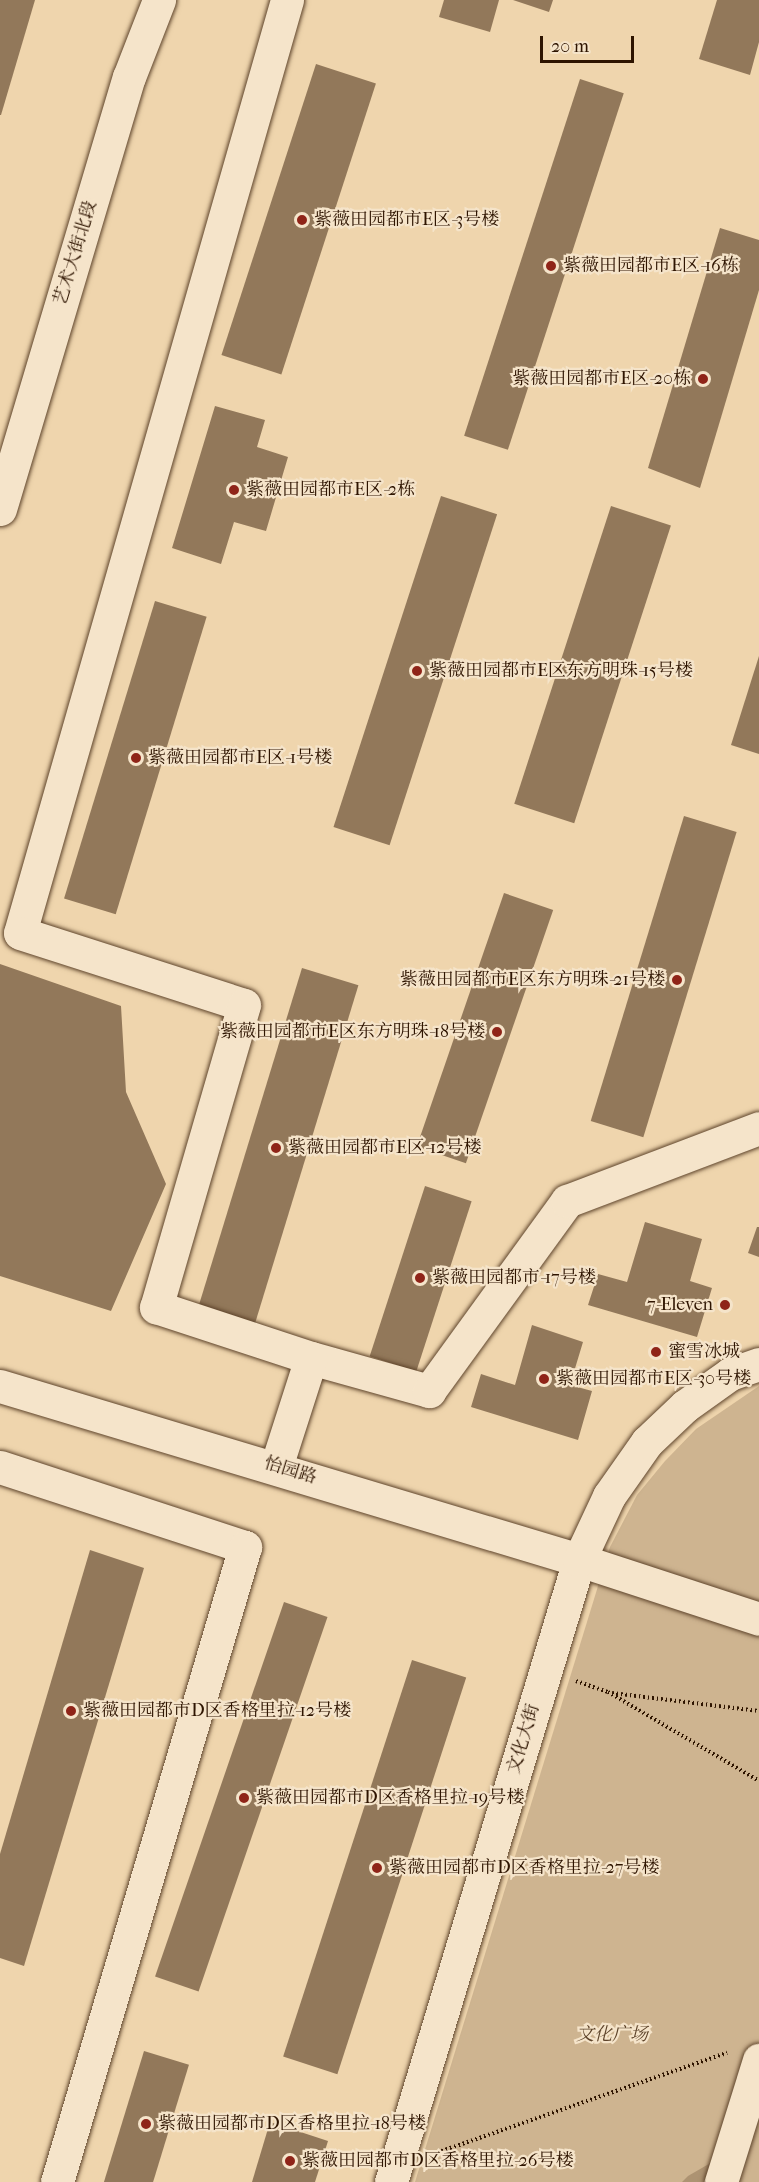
<!DOCTYPE html>
<meta charset="utf-8">
<style>
body{margin:0}
#map{position:relative;width:759px;height:2182px;overflow:hidden;background:#efd5ad;font-family:"IM FELL French Canon","Noto Serif SC",serif}
div>[style]{position:absolute}
.green>*{inset:0;background:#ceb490}
.water>*{inset:0;background:#ad9372}
.building>*{inset:0;background:#92785a;transform-origin:0 0}
.path>*{height:4px;margin-top:-2px;transform-origin:0;background:repeating-linear-gradient(90deg,#2e1400 0 1.5px,transparent 0 4.5px)}
.roads{filter:drop-shadow(0 0 2px #5e442b) drop-shadow(0 0 2px #5e442b)}
.minor>*{height:33px;margin:-16.5px;padding:0 16.5px;transform-origin:16.5px;border-radius:16.5px;background:#f5e4ca}
.dots>*{width:16px;height:16px;translate:-50% -50%;box-sizing:border-box;border:3px solid #f5e4ca;border-radius:50%}
span{translate:-50% -50%;white-space:nowrap;text-align:center;line-height:1.15;-webkit-text-stroke:4.5px #f5e4ca;paint-order:stroke}
.poi-label{font-size:18px;color:#2e1400}
.left{translate:0 -50%;text-align:left}
.right{translate:-100% -50%;text-align:right}
.street-label{font-size:18px;color:#2e1400}
.park-label{font-size:18px;color:#5e442b;font-style:italic}
.scale{position:absolute;left:540px;top:36px;width:94px;height:27px;box-sizing:border-box;border:3px solid #2e1400;border-top:0;padding-left:8px;font-size:18px;line-height:21px;white-space:nowrap;color:#2e1400;-webkit-text-stroke:4px #f5e4ca;paint-order:stroke}
</style>
<div id="map">
<div class="green">
<div style="clip-path:polygon(759px 1386px,759px 2182px,415px 2182px,610px 1547px,637px 1495px,665px 1461px,696px 1429px)"></div>
</div>
<div class="water">
<div style="clip-path:polygon(714px 2161px,725px 2182px,682px 2182px,688px 2176px)"></div>
</div>
<div class="building">
<div style="clip-path:polygon(0 0,35px 0,1px 115px,0 115px)"></div>
<div style="clip-path:polygon(444px 0,499px 0,490px 32px,439px 17px)"></div>
<div style="clip-path:polygon(513px 0,553px 0,549px 12px)"></div>
<div style="clip-path:polygon(717px 0,759px 0,759px 42px,750px 75px,699px 59px)"></div>
<div style="left:316px;top:64px;width:63px;height:306px;rotate:18deg"></div>
<div style="left:580px;top:79px;width:46px;height:375px;rotate:18deg"></div>
<div style="clip-path:polygon(720px 228px,759px 240px,759px 290px,700px 488px,648px 468px)"></div>
<div style="clip-path:polygon(215px 406px,265px 420px,257px 447px,288px 457px,266px 531px,234px 522px,221px 564px,172px 548px)"></div>
<div style="left:441px;top:496px;width:59px;height:348px;rotate:18deg"></div>
<div style="left:611px;top:506px;width:63px;height:313px;rotate:18deg"></div>
<div style="left:155px;top:601px;width:54px;height:311px;rotate:17deg"></div>
<div style="clip-path:polygon(759px 656px,759px 754px,731px 745px)"></div>
<div style="left:684px;top:816px;width:55px;height:319px;rotate:17deg"></div>
<div style="left:504px;top:893px;width:52px;height:268px;rotate:19deg"></div>
<div style="clip-path:polygon(0 964px,121px 1006px,126px 1092px,166px 1184px,111px 1311px,0 1276px)"></div>
<div style="left:302px;top:968px;width:59px;height:358px;rotate:17deg"></div>
<div style="left:425px;top:1186px;width:49px;height:179px;rotate:18deg"></div>
<div style="clip-path:polygon(645px 1222px,702px 1239px,690px 1281px,712px 1288px,697px 1337px,588px 1305px,598px 1274px,627px 1282px)"></div>
<div style="clip-path:polygon(757px 1227px,759px 1227px,759px 1257px,748px 1253px)"></div>
<div style="clip-path:polygon(532px 1325px,583px 1342px,570px 1385px,592px 1391px,578px 1440px,471px 1407px,481px 1374px,515px 1385px)"></div>
<div style="clip-path:polygon(90px 1550px,144px 1568px,24px 1966px,0 1958px,0 1854px)"></div>
<div style="left:284px;top:1602px;width:46px;height:396px;rotate:19deg"></div>
<div style="left:412px;top:1660px;width:57px;height:417px;rotate:18deg"></div>
<div style="left:144px;top:2051px;width:47px;height:137px;rotate:17deg"></div>
<div style="clip-path:polygon(270px 2122px,328px 2141px,315px 2182px,252px 2182px)"></div>
</div>
<div class="path">
<div style="left:576px;top:1681px;width:34px;rotate:19deg"></div>
<div style="left:608px;top:1692px;width:175px;rotate:30.5deg"></div>
<div style="left:612px;top:1693px;width:148px;rotate:7deg"></div>
<div style="left:433px;top:2154px;width:311px;rotate:-19deg"></div>
</div>
<div class="roads">
<div class="minor">
<div style="left:287px;top:0;width:970px;rotate:105.97deg"></div>
<div style="left:20px;top:933px;width:235px;rotate:17.8deg"></div>
<div style="left:244px;top:1005px;width:315px;rotate:106.2deg"></div>
<div style="left:156px;top:1307px;width:163px;rotate:18.2deg"></div>
<div style="left:311px;top:1358px;width:123px;rotate:15.6deg"></div>
<div style="left:429px;top:1391px;width:235px;rotate:-54deg"></div>
<div style="left:567px;top:1201px;width:205px;rotate:-20.8deg"></div>
<div style="left:0;top:509px;width:451px;rotate:-73.4deg"></div>
<div style="left:129px;top:77px;width:83px;rotate:-68.7deg"></div>
<div style="left:0;top:1386px;width:605px;rotate:16.73deg"></div>
<div style="left:579px;top:1560px;width:189px;rotate:18.1deg"></div>
<div style="left:0;top:1467px;width:258px;rotate:18.1deg"></div>
<div style="left:245px;top:1547px;width:662px;rotate:106.49deg"></div>
<div style="left:276px;top:1467px;width:114px;rotate:-72.2deg"></div>
<div style="left:391px;top:2182px;width:650px;rotate:-73.18deg"></div>
<div style="left:579px;top:1560px;width:71px;rotate:-64.9deg"></div>
<div style="left:609px;top:1496px;width:66px;rotate:-54.9deg"></div>
<div style="left:647px;top:1442px;width:52px;rotate:-43.5deg"></div>
<div style="left:685px;top:1406px;width:55px;rotate:-35.4deg"></div>
<div style="left:730px;top:1374px;width:31px;rotate:-19deg"></div>
<div style="left:721px;top:2182px;width:128px;rotate:-72.7deg"></div>
</div>
</div>
<div class="dots">
<div style="left:302px;top:220px;background:#8f2418"></div>
<div style="left:551px;top:266px;background:#8f2418"></div>
<div style="left:703px;top:379px;background:#8f2418"></div>
<div style="left:234px;top:490px;background:#8f2418"></div>
<div style="left:417px;top:671px;background:#8f2418"></div>
<div style="left:136px;top:758px;background:#8f2418"></div>
<div style="left:677px;top:980px;background:#8f2418"></div>
<div style="left:497px;top:1032px;background:#8f2418"></div>
<div style="left:276px;top:1148px;background:#8f2418"></div>
<div style="left:420px;top:1278px;background:#8f2418"></div>
<div style="left:725px;top:1305px;background:#8f2418"></div>
<div style="left:656px;top:1352px;background:#8f2418"></div>
<div style="left:544px;top:1379px;background:#8f2418"></div>
<div style="left:71px;top:1711px;background:#8f2418"></div>
<div style="left:244px;top:1798px;background:#8f2418"></div>
<div style="left:377px;top:1868px;background:#8f2418"></div>
<div style="left:146px;top:2124px;background:#8f2418"></div>
<div style="left:290px;top:2161px;background:#8f2418"></div>
</div>
<div class="poi-label">
<span class="left" style="left:314px;top:220px">紫薇田园都市E区-3号楼</span>
<span class="left" style="left:563px;top:266px">紫薇田园都市E区-16栋</span>
<span class="right" style="left:691px;top:379px">紫薇田园都市E区-20栋</span>
<span class="left" style="left:246px;top:490px">紫薇田园都市E区-2栋</span>
<span class="left" style="left:429px;top:671px">紫薇田园都市E区东方明珠-15号楼</span>
<span class="left" style="left:148px;top:758px">紫薇田园都市E区-1号楼</span>
<span class="right" style="left:665px;top:980px">紫薇田园都市E区东方明珠-21号楼</span>
<span class="right" style="left:485px;top:1032px">紫薇田园都市E区东方明珠-18号楼</span>
<span class="left" style="left:288px;top:1148px">紫薇田园都市E区-12号楼</span>
<span class="left" style="left:432px;top:1278px">紫薇田园都市-17号楼</span>
<span class="right" style="left:713px;top:1305px">7-Eleven</span>
<span class="left" style="left:668px;top:1352px">蜜雪冰城</span>
<span class="left" style="left:556px;top:1379px">紫薇田园都市E区-30号楼</span>
<span class="left" style="left:83px;top:1711px">紫薇田园都市D区香格里拉-12号楼</span>
<span class="left" style="left:256px;top:1798px">紫薇田园都市D区香格里拉-19号楼</span>
<span class="left" style="left:389px;top:1868px">紫薇田园都市D区香格里拉-27号楼</span>
<span class="left" style="left:158px;top:2124px">紫薇田园都市D区香格里拉-18号楼</span>
<span class="left" style="left:302px;top:2161px">紫薇田园都市D区香格里拉-26号楼</span>
</div>
<div class="street-label">
<span style="left:76px;top:253px;rotate:-73deg">艺术大街北段</span>
<span style="left:290px;top:1471px;rotate:17deg">怡园路</span>
<span style="left:524px;top:1739px;rotate:-73deg">文化大街</span>
</div>
<div class="park-label">
<span style="left:612px;top:2035px">文化广场</span>
</div>
<div class="scale">20 m</div>
</div>
